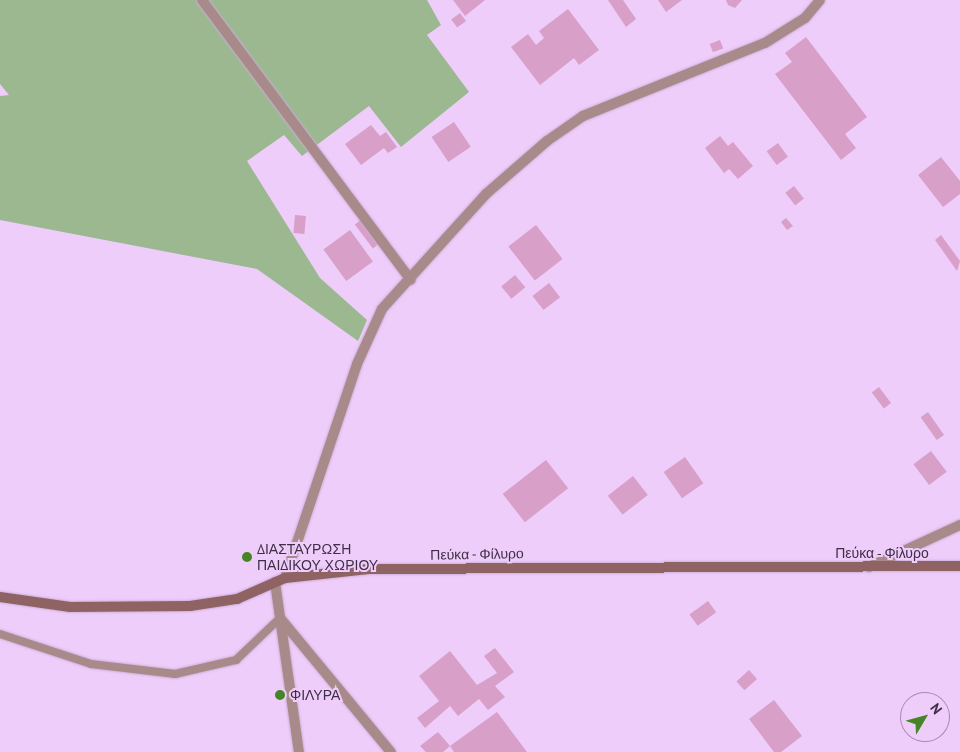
<!DOCTYPE html>
<meta charset="utf-8">
<style>
body{margin:0}
#map{position:relative;width:960px;height:752px;overflow:hidden;background:#eecdfa;font-family:"PT Sans",sans-serif}
div>[style]{position:absolute}
.green>*{inset:0;background:#9cb891}
.building>*{inset:0;background:#d89fc8;transform-origin:0 0}
.roads{filter:drop-shadow(0 0 1px #cbadd6) drop-shadow(0 0 1px #cbadd6)}
.lane>*{height:8px;margin:-4px;padding:0 4px;transform-origin:4px;border-radius:4px;background:#a98a8a}
.street>*{height:10px;margin:-5px;padding:0 5px;transform-origin:5px;border-radius:5px;background:#a98a8a}
.secondary>*{height:10px;margin:-5px;padding:0 5px;transform-origin:5px;border-radius:5px;background:#8f6264}
.dots>*{width:14px;height:14px;translate:-50% -50%;box-sizing:border-box;border:2px solid #eecdfa;border-radius:50%}
span{translate:-50% -50%;white-space:nowrap;text-align:center;line-height:1.15;-webkit-text-stroke:4px #eecdfa;paint-order:stroke}
.poi-label{font-size:14px;color:#3f2e45}
.left{translate:0 -50%;text-align:left}
.street-label{font-size:14px;color:#3f2e45}
.north{position:absolute;left:900px;top:692px;width:50px;height:50px;box-sizing:border-box;background:#eecdfa;border:1px solid #a88db2;border-radius:50%;rotate:53deg;font-size:14px;font-weight:700;line-height:20px;text-align:center;color:#3f2e45}
.north::after{content:'';display:block;margin:auto;width:18px;height:22px;background:#458525;clip-path:polygon(50% 0,100% 100%,50% 72%,0 100%)}
</style>
<div id="map">
<div class="green">
<div style="clip-path:polygon(0 0,427px 0,441px 25px,427px 35px,469px 92px,401px 147px,369px 106px,302px 156px,284px 135px,247px 161px,320px 278px,367px 320px,358px 341px,257px 269px,0 220px,0 96px,9px 95px,0 84px)"></div>
</div>
<div class="building">
<div style="clip-path:polygon(453px 0,485px 0,465px 16px)"></div>
<div style="clip-path:polygon(608px 0,623px 0,636px 19px,626px 27px)"></div>
<div style="clip-path:polygon(658px 0,682px 0,666px 12px)"></div>
<div style="clip-path:polygon(726px 0,742px 0,735px 8px,728px 5px)"></div>
<div style="clip-path:polygon(568px 9px,599px 50px,579px 65px,574px 58px,540px 85px,511px 47px,528px 34px,536px 45px,544px 38px,539px 31px)"></div>
<div style="left:460px;top:13px;width:10px;height:11px;rotate:53deg"></div>
<div style="clip-path:polygon(806px 37px,867px 117px,845px 134px,856px 148px,841px 160px,775px 74px,792px 62px,785px 53px)"></div>
<div style="left:720px;top:40px;width:9px;height:11px;rotate:69deg"></div>
<div style="left:454px;top:122px;width:30px;height:27px;rotate:56deg"></div>
<div style="clip-path:polygon(371px 125px,380px 136px,386px 132px,397px 147px,388px 153px,384px 148px,361px 165px,345px 144px)"></div>
<div style="clip-path:polygon(720px 136px,728px 146px,733px 142px,753px 166px,738px 179px,729px 169px,724px 173px,705px 148px)"></div>
<div style="left:778px;top:143px;width:17px;height:14px;rotate:54deg"></div>
<div style="clip-path:polygon(941px 157px,960px 181px,960px 194px,943px 207px,918px 175px)"></div>
<div style="left:794px;top:186px;width:16px;height:11px;rotate:52deg"></div>
<div style="left:295px;top:215px;width:11px;height:18px;rotate:5deg"></div>
<div style="clip-path:polygon(786px 218px,793px 226px,787px 230px,781px 222px)"></div>
<div style="left:362px;top:219px;width:30px;height:9px;rotate:53deg"></div>
<div style="left:536px;top:225px;width:43px;height:35px;rotate:52deg"></div>
<div style="left:350px;top:230px;width:39px;height:33px;rotate:54deg"></div>
<div style="clip-path:polygon(941px 235px,960px 261px,957px 271px,935px 240px)"></div>
<div style="left:515px;top:275px;width:16px;height:18px;rotate:50deg"></div>
<div style="left:549px;top:283px;width:18px;height:21px;rotate:52deg"></div>
<div style="left:879px;top:387px;width:20px;height:9px;rotate:53deg"></div>
<div style="left:928px;top:412px;width:28px;height:9px;rotate:55deg"></div>
<div style="left:931px;top:451px;width:26px;height:22px;rotate:53deg"></div>
<div style="left:685px;top:457px;width:32px;height:26px;rotate:55deg"></div>
<div style="left:546px;top:460px;width:36px;height:55px;rotate:52deg"></div>
<div style="left:633px;top:476px;width:24px;height:32px;rotate:52deg"></div>
<div style="left:708px;top:601px;width:14px;height:23px;rotate:54deg"></div>
<div style="clip-path:polygon(495px 648px,514px 672px,495px 686px,505px 697px,488px 710px,479px 699px,458px 716px,450px 706px,425px 728px,417px 718px,439px 701px,419px 676px,450px 651px,477px 685px,497px 673px,484px 656px)"></div>
<div style="left:749px;top:670px;width:12px;height:17px;rotate:48deg"></div>
<div style="clip-path:polygon(774px 700px,802px 736px,781px 752px,774px 752px,749px 719px)"></div>
<div style="clip-path:polygon(497px 712px,527px 752px,454px 752px,450px 746px,443px 752px,426px 752px,420px 746px,438px 732px,450px 746px)"></div>
</div>
<div class="roads">
<div class="lane">
<div style="left:0;top:634px;width:96px;rotate:18.2deg"></div>
<div style="left:91px;top:664px;width:85px;rotate:6.8deg"></div>
<div style="left:175px;top:674px;width:63px;rotate:-12.9deg"></div>
<div style="left:236px;top:660px;width:61px;rotate:-43.7deg"></div>
</div>
<div class="street">
<div style="left:202px;top:0;width:349px;rotate:53.3deg"></div>
<div style="left:869px;top:567px;width:100px;rotate:-24.8deg"></div>
<div style="left:285px;top:578px;width:226px;rotate:-71.4deg"></div>
<div style="left:357px;top:364px;width:60px;rotate:-65.6deg"></div>
<div style="left:382px;top:309px;width:155px;rotate:-47.9deg"></div>
<div style="left:486px;top:194px;width:81px;rotate:-41deg"></div>
<div style="left:547px;top:141px;width:44px;rotate:-34.8deg"></div>
<div style="left:583px;top:116px;width:196px;rotate:-21.9deg"></div>
<div style="left:765px;top:43px;width:47px;rotate:-32deg"></div>
<div style="left:805px;top:18px;width:23px;rotate:-50deg"></div>
<div style="left:275px;top:582px;width:172px;rotate:82deg"></div>
<div style="left:280px;top:618px;width:174px;rotate:50.4deg"></div>
</div>
<div class="secondary">
<div style="left:0;top:597px;width:71px;rotate:8.1deg"></div>
<div style="left:70px;top:607px;width:120px;rotate:-0.5deg"></div>
<div style="left:190px;top:606px;width:48px;rotate:-8.5deg"></div>
<div style="left:237px;top:599px;width:52px;rotate:-23.6deg"></div>
<div style="left:285px;top:578px;width:84px;rotate:-6.1deg"></div>
<div style="left:369px;top:569px;width:591px;rotate:-0.29deg"></div>
</div>
</div>
<div class="dots">
<div style="left:247px;top:557px;background:#458525"></div>
<div style="left:280px;top:695px;background:#458525"></div>
</div>
<div class="poi-label">
<span class="left" style="left:257px;top:557px">ΔΙΑΣΤΑΥΡΩΣΗ<br>ΠΑΙΔΙΚΟΥ ΧΩΡΙΟΥ</span>
<span class="left" style="left:290px;top:695px">ΦΙΛΥΡΑ</span>
</div>
<div class="street-label">
<span style="left:882px;top:553px">Πεύκα - Φίλυρο</span>
<span style="left:477px;top:554px;rotate:-1deg">Πεύκα - Φίλυρο</span>
</div>
<div class="north">N</div>
</div>
